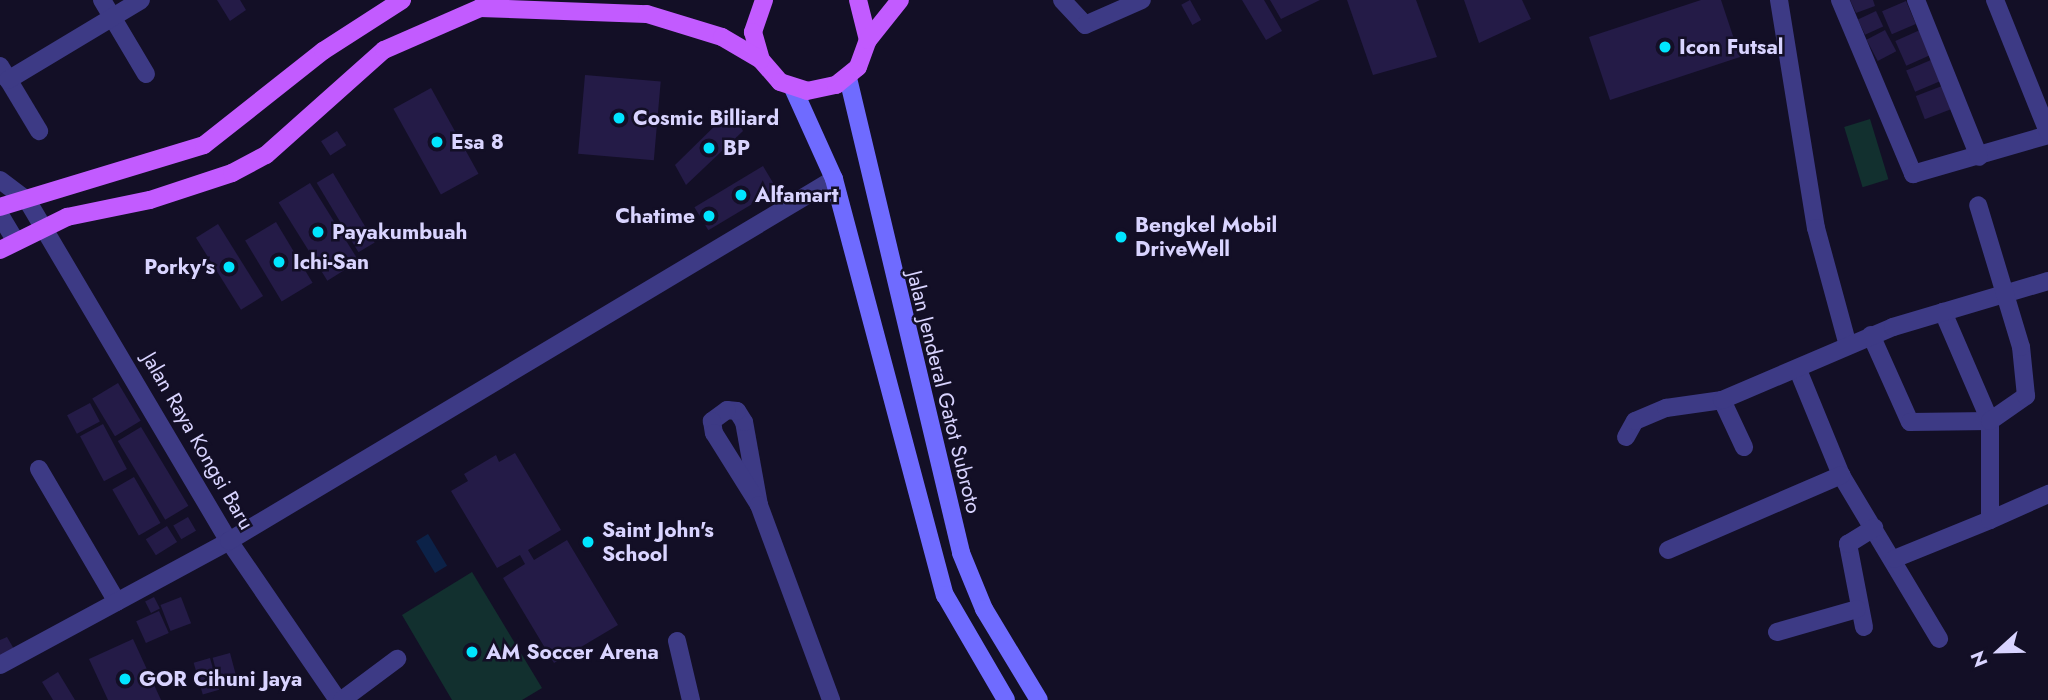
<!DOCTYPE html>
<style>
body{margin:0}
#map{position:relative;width:2048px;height:700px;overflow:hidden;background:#130f26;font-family:Jost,sans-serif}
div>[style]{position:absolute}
.green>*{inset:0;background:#12302f;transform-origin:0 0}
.water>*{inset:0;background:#0c2248;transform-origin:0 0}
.building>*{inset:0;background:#241b47;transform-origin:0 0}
.street>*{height:18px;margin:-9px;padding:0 9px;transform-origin:9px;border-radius:9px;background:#3d3a85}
.secondary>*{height:18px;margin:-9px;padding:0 9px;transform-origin:9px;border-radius:9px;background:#6f6bff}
.primary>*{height:18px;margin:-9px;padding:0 9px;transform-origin:9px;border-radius:9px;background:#c25bff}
.dots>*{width:19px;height:19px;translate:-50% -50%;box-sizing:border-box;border:4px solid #130f26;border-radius:50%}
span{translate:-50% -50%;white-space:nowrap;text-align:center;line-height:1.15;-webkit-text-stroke:5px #130f26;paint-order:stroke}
.poi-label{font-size:21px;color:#d9d4ff;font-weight:700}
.left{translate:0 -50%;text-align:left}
.right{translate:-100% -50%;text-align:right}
.street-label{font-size:21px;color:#d9d4ff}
.north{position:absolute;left:1964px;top:616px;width:70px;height:70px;-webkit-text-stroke:5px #130f26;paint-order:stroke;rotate:248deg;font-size:19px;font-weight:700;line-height:28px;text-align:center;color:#d9d4ff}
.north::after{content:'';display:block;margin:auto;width:24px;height:32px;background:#d9d4ff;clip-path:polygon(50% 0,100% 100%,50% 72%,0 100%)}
</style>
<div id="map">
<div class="green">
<div style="left:1870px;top:119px;width:63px;height:27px;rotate:73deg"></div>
<div style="clip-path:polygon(472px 572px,542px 688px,522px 700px,452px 700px,402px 615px)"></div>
</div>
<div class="water">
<div style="left:428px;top:534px;width:37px;height:14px;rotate:59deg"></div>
</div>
<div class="building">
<div style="clip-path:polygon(217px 0,240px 0,246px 10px,230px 21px)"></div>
<div style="left:1190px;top:0;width:23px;height:10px;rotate:61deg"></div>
<div style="clip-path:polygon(1242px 0,1264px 0,1282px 31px,1266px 40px)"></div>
<div style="clip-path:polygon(1270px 0,1320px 0,1281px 19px)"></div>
<div style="clip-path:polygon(1347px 0,1416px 0,1437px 57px,1373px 75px)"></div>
<div style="clip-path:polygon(1464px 0,1522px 0,1531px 19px,1479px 43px)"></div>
<div style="clip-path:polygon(1701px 0,1721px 0,1740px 57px,1610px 100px,1589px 37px)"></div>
<div style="clip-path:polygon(1850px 0,1873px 0,1875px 6px,1856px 13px)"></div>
<div style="left:1906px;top:1px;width:25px;height:26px;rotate:67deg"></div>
<div style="left:1876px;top:11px;width:17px;height:20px;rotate:65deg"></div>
<div style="left:1885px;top:30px;width:24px;height:21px;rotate:62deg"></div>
<div style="left:1920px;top:30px;width:27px;height:27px;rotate:66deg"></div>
<div style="left:1931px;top:60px;width:23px;height:27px;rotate:67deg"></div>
<div style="left:585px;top:75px;width:76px;height:79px;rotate:5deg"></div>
<div style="left:1942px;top:86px;width:25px;height:28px;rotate:69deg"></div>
<div style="left:431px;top:88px;width:98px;height:43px;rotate:61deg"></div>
<div style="clip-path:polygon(731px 110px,743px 131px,686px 185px,675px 165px)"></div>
<div style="left:337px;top:131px;width:17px;height:19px;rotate:57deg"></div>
<div style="left:763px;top:166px;width:27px;height:80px;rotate:59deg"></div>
<div style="left:333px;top:173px;width:81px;height:19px;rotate:59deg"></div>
<div style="left:310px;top:183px;width:92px;height:37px;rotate:58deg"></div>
<div style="left:276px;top:222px;width:71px;height:36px;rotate:59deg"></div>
<div style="left:218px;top:224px;width:85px;height:26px;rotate:58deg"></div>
<div style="left:118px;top:383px;width:44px;height:30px;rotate:59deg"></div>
<div style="left:90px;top:403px;width:21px;height:26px;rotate:62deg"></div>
<div style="left:103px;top:424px;width:51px;height:26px;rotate:62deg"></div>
<div style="left:141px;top:427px;width:92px;height:27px;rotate:59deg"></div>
<div style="clip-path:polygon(515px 453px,561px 530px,528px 550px,534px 560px,567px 540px,618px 625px,554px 663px,503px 578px,525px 564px,520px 555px,497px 568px,451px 491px,468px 481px,464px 474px,496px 455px,499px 462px)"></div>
<div style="left:134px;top:477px;width:53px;height:25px;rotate:60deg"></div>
<div style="left:188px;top:517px;width:16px;height:17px;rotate:60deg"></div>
<div style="left:167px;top:526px;width:19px;height:25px;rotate:58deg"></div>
<div style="left:154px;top:597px;width:13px;height:10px;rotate:63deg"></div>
<div style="left:181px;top:597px;width:28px;height:22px;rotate:69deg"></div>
<div style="left:159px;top:611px;width:24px;height:25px;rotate:66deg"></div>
<div style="clip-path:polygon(7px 637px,14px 649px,0 657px,0 640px)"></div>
<div style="clip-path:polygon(133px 639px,161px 700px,108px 700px,89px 659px)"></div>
<div style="left:230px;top:653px;width:31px;height:18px;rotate:75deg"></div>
<div style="left:210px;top:658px;width:33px;height:17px;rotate:74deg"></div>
<div style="clip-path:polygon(58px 672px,75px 700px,53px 700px,42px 682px)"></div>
</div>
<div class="street">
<div style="left:102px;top:0;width:86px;rotate:59.3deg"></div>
<div style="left:1062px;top:0;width:34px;rotate:47deg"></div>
<div style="left:1085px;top:25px;width:62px;rotate:-23.7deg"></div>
<div style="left:1779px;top:0;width:231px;rotate:80.8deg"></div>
<div style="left:1816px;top:228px;width:122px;rotate:74.8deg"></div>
<div style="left:1840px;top:0;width:189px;rotate:67.2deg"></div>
<div style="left:1913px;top:174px;width:141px;rotate:-16.1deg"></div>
<div style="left:1916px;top:0;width:169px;rotate:68.1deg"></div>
<div style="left:1995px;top:0;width:142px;rotate:68.1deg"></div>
<div style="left:0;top:66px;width:76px;rotate:59deg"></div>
<div style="left:8px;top:80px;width:155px;rotate:-31deg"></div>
<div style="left:0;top:180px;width:34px;rotate:37deg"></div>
<div style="left:27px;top:200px;width:396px;rotate:59.4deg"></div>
<div style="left:229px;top:541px;width:193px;rotate:55.6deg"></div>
<div style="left:0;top:215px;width:31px;rotate:59deg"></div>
<div style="left:1871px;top:335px;width:95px;rotate:65.9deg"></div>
<div style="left:1910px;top:422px;width:80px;rotate:-0.7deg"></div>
<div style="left:1990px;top:421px;width:119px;rotate:-113.3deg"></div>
<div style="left:1798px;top:370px;width:113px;rotate:67.7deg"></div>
<div style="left:1841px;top:475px;width:191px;rotate:59.1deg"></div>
<div style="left:1722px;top:400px;width:52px;rotate:64.9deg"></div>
<div style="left:1626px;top:437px;width:18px;rotate:-61deg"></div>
<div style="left:1635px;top:421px;width:34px;rotate:-23deg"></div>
<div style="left:1666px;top:408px;width:57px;rotate:-8.1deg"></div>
<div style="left:1722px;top:400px;width:186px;rotate:-23.1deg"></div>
<div style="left:1893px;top:327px;width:162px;rotate:-16.5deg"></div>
<div style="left:39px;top:469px;width:154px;rotate:59.6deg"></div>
<div style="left:759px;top:505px;width:84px;rotate:-100.2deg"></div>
<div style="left:744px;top:422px;width:13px;rotate:-122deg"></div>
<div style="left:737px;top:411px;width:10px;rotate:-174deg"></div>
<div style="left:727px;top:410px;width:19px;rotate:144deg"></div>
<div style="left:712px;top:421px;width:12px;rotate:81deg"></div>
<div style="left:714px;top:433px;width:85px;rotate:58deg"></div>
<div style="left:759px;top:505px;width:208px;rotate:69.7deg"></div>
<div style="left:1990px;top:520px;width:64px;rotate:-24.1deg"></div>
<div style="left:1668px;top:550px;width:189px;rotate:-23.4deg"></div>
<div style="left:1894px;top:559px;width:104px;rotate:-22.1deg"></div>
<div style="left:1990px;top:520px;width:99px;rotate:-90deg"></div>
<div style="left:1990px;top:421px;width:44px;rotate:-34.8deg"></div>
<div style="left:2026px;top:396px;width:49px;rotate:-95.8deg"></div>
<div style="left:2021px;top:347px;width:148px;rotate:-106.8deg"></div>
<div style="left:1864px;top:627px;width:85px;rotate:-100.9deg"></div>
<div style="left:1848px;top:544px;width:31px;rotate:-32deg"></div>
<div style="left:1777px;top:632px;width:83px;rotate:-16deg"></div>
<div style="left:677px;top:641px;width:61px;rotate:76.7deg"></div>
<div style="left:0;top:665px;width:260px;rotate:-28.4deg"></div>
<div style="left:229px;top:541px;width:705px;rotate:-30.89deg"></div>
<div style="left:342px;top:700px;width:69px;rotate:-36.7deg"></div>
</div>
<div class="secondary">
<div style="left:848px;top:78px;width:488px;rotate:76.6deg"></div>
<div style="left:961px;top:553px;width:61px;rotate:67.7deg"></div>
<div style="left:984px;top:609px;width:106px;rotate:58.9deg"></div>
<div style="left:793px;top:88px;width:100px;rotate:65.7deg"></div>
<div style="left:834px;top:179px;width:431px;rotate:75.1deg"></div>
<div style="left:945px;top:595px;width:121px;rotate:59.8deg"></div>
</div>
<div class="primary">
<div style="left:764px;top:0;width:34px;rotate:109deg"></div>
<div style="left:753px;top:32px;width:29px;rotate:74deg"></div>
<div style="left:761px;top:60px;width:29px;rotate:49deg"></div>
<div style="left:780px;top:82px;width:28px;rotate:18deg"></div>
<div style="left:807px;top:91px;width:30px;rotate:-12deg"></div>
<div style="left:836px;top:85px;width:28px;rotate:-39deg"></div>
<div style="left:858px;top:67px;width:29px;rotate:-70deg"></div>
<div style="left:868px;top:40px;width:41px;rotate:-104deg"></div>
<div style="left:868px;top:40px;width:51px;rotate:-51.3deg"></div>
<div style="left:0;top:207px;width:213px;rotate:-16.9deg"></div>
<div style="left:204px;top:145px;width:152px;rotate:-38.3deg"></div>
<div style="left:323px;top:51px;width:94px;rotate:-32.8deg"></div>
<div style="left:0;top:250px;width:75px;rotate:-26.2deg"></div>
<div style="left:67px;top:217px;width:85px;rotate:-11.6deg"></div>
<div style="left:150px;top:200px;width:86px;rotate:-18.2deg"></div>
<div style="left:232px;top:173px;width:38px;rotate:-28deg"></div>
<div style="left:266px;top:155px;width:158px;rotate:-41.7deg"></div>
<div style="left:384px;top:50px;width:105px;rotate:-23.6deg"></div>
<div style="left:480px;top:8px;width:167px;rotate:2.1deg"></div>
<div style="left:647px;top:14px;width:78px;rotate:17deg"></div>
<div style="left:722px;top:37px;width:45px;rotate:30.5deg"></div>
</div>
<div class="dots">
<div style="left:1665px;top:47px;background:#00e5ff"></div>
<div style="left:619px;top:118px;background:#00e5ff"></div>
<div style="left:437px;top:142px;background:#00e5ff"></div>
<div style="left:709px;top:148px;background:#00e5ff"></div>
<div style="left:741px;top:195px;background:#00e5ff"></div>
<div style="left:709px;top:216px;background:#00e5ff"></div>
<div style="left:318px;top:232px;background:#00e5ff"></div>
<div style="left:1121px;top:237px;background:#00e5ff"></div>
<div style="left:279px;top:262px;background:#00e5ff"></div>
<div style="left:229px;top:267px;background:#00e5ff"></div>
<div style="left:588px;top:542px;background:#00e5ff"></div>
<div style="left:472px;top:652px;background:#00e5ff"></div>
<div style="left:125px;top:679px;background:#00e5ff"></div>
</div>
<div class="poi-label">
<span class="left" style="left:1679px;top:47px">Icon Futsal</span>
<span class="left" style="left:633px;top:118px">Cosmic Billiard</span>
<span class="left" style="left:451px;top:142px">Esa 8</span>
<span class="left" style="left:723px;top:148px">BP</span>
<span class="left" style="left:755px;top:195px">Alfamart</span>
<span class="right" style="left:695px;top:216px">Chatime</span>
<span class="left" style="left:1135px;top:237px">Bengkel Mobil<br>DriveWell</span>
<span class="left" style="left:332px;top:232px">Payakumbuah</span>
<span class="left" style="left:293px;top:262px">Ichi-San</span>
<span class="right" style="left:215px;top:267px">Porky's</span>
<span class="left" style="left:602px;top:542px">Saint John's<br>School</span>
<span class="left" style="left:486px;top:652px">AM Soccer Arena</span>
<span class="left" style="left:139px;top:679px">GOR Cihuni Jaya</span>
</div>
<div class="street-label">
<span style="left:944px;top:392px;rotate:76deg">Jalan Jenderal Gatot Subroto</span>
<span style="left:198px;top:441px;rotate:60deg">Jalan Raya Kongsi Baru</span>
</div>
<div class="north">N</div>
</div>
